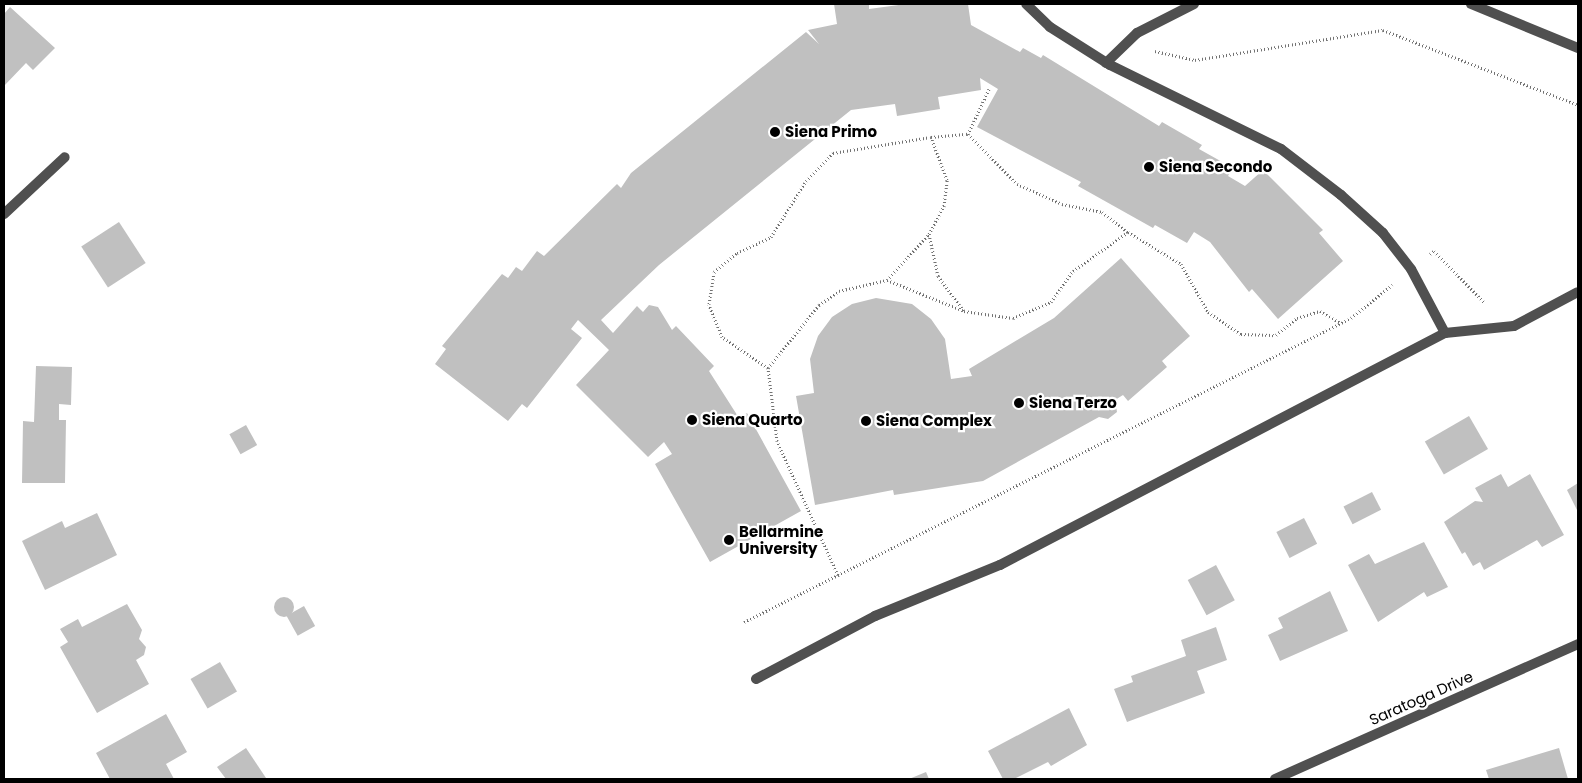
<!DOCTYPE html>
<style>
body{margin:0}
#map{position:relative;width:1582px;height:783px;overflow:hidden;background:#fff;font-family:Poppins,sans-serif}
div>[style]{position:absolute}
.building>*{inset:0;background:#c0c0c0;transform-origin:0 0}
.round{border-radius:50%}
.path>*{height:3px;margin-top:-1.5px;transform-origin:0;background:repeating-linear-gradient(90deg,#727272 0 1px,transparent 0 3.5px)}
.lane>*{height:10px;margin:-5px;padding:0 5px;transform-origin:5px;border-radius:5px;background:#505050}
.street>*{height:10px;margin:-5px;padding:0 5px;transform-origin:5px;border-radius:5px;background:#505050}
.dots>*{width:14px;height:14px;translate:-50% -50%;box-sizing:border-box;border:2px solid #fff;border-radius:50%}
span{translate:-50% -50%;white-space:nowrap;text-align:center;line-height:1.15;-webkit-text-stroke:4.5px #fff;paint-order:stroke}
.poi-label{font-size:15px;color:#000;font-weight:700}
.left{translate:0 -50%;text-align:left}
.street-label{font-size:15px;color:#000}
.frame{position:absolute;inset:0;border:5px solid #000;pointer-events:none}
</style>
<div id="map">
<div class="building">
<div style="clip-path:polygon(834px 4px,869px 4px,869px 9px,906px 4px,968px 4px,971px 25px,1020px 52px,1023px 48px,1041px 58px,1043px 55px,1159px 126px,1162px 122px,1202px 145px,1199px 149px,1233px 168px,1228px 176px,1245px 186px,1263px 170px,1323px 230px,1319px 233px,1343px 261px,1278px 319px,1252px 289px,1249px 292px,1210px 242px,1194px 232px,1187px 243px,1155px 225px,1153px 228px,1078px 186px,1081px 182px,977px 127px,998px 89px,980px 78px,981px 90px,938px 97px,940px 109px,897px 116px,895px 104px,851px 110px,659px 265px,601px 320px,613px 333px,637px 306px,643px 312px,649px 305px,658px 307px,672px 330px,676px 326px,714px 366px,709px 371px,739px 418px,747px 413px,801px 511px,710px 562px,655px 464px,672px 454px,664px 442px,648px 457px,576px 385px,609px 350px,578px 320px,571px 329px,582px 338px,527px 408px,522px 404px,508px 421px,435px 364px,446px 349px,442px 346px,502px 274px,508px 278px,516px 267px,522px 271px,537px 251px,544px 256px,617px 184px,621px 188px,631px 173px,806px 32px,819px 44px,808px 30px,837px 24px)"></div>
<div style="clip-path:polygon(10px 7px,55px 48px,33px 70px,26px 63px,4px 86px,4px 14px)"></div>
<div style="left:119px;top:222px;width:49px;height:45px;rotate:57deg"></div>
<div style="clip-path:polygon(1121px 258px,1190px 336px,1162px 361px,1167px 367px,1128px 401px,1123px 395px,1115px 400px,1117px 412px,1108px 419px,1099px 417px,983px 481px,894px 495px,893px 490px,815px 505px,796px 396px,814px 393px,810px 359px,818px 336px,832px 317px,852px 304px,876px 298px,912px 304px,931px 319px,945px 339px,951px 379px,972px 376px,969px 369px,1054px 318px)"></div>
<div style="clip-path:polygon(36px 366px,72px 367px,71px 405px,59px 404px,59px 420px,66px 420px,65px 483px,22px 483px,23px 421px,34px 422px)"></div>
<div style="left:1469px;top:416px;width:38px;height:51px;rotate:60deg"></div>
<div style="left:246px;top:425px;width:23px;height:19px;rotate:61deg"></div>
<div style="clip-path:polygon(1501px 474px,1508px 487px,1530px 474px,1564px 535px,1542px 547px,1537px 540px,1484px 570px,1480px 562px,1473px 566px,1465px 552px,1462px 554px,1444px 522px,1475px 501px,1483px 502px,1475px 488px)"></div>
<div style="clip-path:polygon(1578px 483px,1578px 512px,1567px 490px)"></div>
<div style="left:1372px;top:492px;width:20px;height:32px;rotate:63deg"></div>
<div style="clip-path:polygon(97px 513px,117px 555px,45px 590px,22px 541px,62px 521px,65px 528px)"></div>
<div style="left:1304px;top:518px;width:29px;height:31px;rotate:63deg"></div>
<div style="clip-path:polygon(1424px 542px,1448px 587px,1427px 597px,1424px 592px,1378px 622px,1348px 565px,1369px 554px,1375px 564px)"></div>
<div style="left:1216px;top:565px;width:40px;height:32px;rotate:62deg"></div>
<div style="clip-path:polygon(1330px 591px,1348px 631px,1280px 661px,1268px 635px,1283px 628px,1278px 618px)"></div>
<div class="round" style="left:274px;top:597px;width:20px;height:20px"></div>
<div style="clip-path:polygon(127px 604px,142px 630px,139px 639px,146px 647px,144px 655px,136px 660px,149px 684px,97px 713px,60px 647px,68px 642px,60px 629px,78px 619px,82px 627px)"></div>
<div style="left:304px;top:606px;width:23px;height:20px;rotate:61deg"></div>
<div style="clip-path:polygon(1216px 627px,1227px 660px,1197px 671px,1205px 693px,1127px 722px,1114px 689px,1133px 682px,1131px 676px,1186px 656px,1181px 640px)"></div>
<div style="left:220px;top:662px;width:34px;height:34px;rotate:60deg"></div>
<div style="clip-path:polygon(1069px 708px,1087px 745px,1051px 766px,1048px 762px,1014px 779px,1003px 779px,988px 751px)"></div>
<div style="clip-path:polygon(166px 714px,187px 752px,166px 764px,174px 779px,110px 779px,96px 753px)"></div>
<div style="clip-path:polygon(246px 748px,266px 778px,226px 779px,217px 767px)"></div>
<div style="clip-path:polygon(1559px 748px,1568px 779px,1489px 779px,1486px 770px)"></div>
<div style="clip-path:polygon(926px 772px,929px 779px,909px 779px)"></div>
</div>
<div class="path">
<div style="left:1155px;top:51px;width:41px;rotate:12.7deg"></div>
<div style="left:1195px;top:60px;width:190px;rotate:-9.1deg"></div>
<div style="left:1383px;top:30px;width:209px;rotate:21deg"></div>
<div style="left:989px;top:89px;width:50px;rotate:115deg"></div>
<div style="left:968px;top:134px;width:70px;rotate:45.6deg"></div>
<div style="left:1017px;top:184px;width:49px;rotate:24deg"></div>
<div style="left:1062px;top:204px;width:41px;rotate:11.3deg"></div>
<div style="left:1102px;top:212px;width:33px;rotate:38deg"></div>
<div style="left:929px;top:234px;width:32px;rotate:-62deg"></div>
<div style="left:944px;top:206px;width:26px;rotate:-83deg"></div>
<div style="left:947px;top:180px;width:46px;rotate:-110.4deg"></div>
<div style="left:931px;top:137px;width:37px;rotate:-5deg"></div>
<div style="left:1430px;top:254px;width:5px;rotate:-37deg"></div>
<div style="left:1434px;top:251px;width:73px;rotate:45.6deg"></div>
<div style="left:887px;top:280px;width:62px;rotate:-47.6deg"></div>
<div style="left:929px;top:234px;width:43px;rotate:77.9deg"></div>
<div style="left:938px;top:276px;width:44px;rotate:53.4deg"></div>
<div style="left:768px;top:368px;width:55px;rotate:-146deg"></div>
<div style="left:722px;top:337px;width:35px;rotate:-112deg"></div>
<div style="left:709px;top:304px;width:32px;rotate:-81deg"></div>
<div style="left:714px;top:272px;width:30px;rotate:-40deg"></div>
<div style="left:737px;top:253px;width:38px;rotate:-25deg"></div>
<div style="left:771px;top:237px;width:66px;rotate:-58deg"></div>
<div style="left:806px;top:181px;width:39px;rotate:-46deg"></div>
<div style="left:833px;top:153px;width:99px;rotate:-9.3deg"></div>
<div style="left:838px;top:575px;width:147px;rotate:-114.5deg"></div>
<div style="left:777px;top:441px;width:74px;rotate:-97deg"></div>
<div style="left:768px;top:368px;width:81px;rotate:-51deg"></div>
<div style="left:819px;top:305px;width:24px;rotate:-35deg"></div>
<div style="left:839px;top:291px;width:49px;rotate:-12.9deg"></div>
<div style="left:887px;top:280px;width:83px;rotate:21.9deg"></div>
<div style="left:964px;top:311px;width:49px;rotate:8.1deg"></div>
<div style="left:1013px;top:318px;width:41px;rotate:-22.8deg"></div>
<div style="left:1051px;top:302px;width:38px;rotate:-55deg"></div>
<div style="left:1073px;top:271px;width:67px;rotate:-35.3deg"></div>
<div style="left:1128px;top:232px;width:62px;rotate:31.1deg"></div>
<div style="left:1181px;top:264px;width:55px;rotate:60.6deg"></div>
<div style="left:1208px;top:312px;width:40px;rotate:34deg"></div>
<div style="left:1241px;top:334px;width:35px;rotate:2deg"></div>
<div style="left:1276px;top:335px;width:27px;rotate:-39deg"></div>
<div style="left:1297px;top:318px;width:24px;rotate:-17deg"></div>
<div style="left:1320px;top:311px;width:24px;rotate:30deg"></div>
<div style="left:744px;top:622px;width:679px;rotate:-26.6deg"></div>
<div style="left:1351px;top:318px;width:53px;rotate:-38.8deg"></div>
</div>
<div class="lane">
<div style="left:1471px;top:4px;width:116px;rotate:22.4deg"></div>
<div style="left:1106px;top:63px;width:43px;rotate:-44.1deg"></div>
<div style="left:1137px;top:33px;width:64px;rotate:-27deg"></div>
<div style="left:756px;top:679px;width:135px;rotate:-27.9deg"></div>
<div style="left:875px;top:616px;width:135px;rotate:-22.2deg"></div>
<div style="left:1000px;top:565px;width:502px;rotate:-27.54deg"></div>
<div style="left:1445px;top:333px;width:72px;rotate:-118deg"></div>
<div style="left:1411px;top:269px;width:46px;rotate:-127.9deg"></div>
<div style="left:1383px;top:233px;width:57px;rotate:-137.9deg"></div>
<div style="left:1341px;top:195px;width:76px;rotate:-142.5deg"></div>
<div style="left:1281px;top:149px;width:191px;rotate:-153.8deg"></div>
<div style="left:1110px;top:65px;width:71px;rotate:-147.7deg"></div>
<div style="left:1050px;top:27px;width:33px;rotate:-136deg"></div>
</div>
<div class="street">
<div style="left:4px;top:214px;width:83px;rotate:-43.1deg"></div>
<div style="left:1445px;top:333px;width:69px;rotate:-5.8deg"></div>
<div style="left:1514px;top:326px;width:72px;rotate:-28deg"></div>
<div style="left:1275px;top:779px;width:332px;rotate:-24deg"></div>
</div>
<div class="dots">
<div style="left:775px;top:132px;background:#000"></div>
<div style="left:1149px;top:167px;background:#000"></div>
<div style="left:1019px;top:403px;background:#000"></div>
<div style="left:692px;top:420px;background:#000"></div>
<div style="left:866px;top:421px;background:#000"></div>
<div style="left:729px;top:540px;background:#000"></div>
</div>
<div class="poi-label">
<span class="left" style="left:785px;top:132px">Siena Primo</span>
<span class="left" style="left:1159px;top:167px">Siena Secondo</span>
<span class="left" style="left:1029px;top:403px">Siena Terzo</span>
<span class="left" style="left:702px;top:420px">Siena Quarto</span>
<span class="left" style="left:876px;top:421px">Siena Complex</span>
<span class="left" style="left:739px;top:540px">Bellarmine<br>University</span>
</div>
<div class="street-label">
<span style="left:1421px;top:698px;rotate:-24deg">Saratoga Drive</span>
</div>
<div class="frame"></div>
</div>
